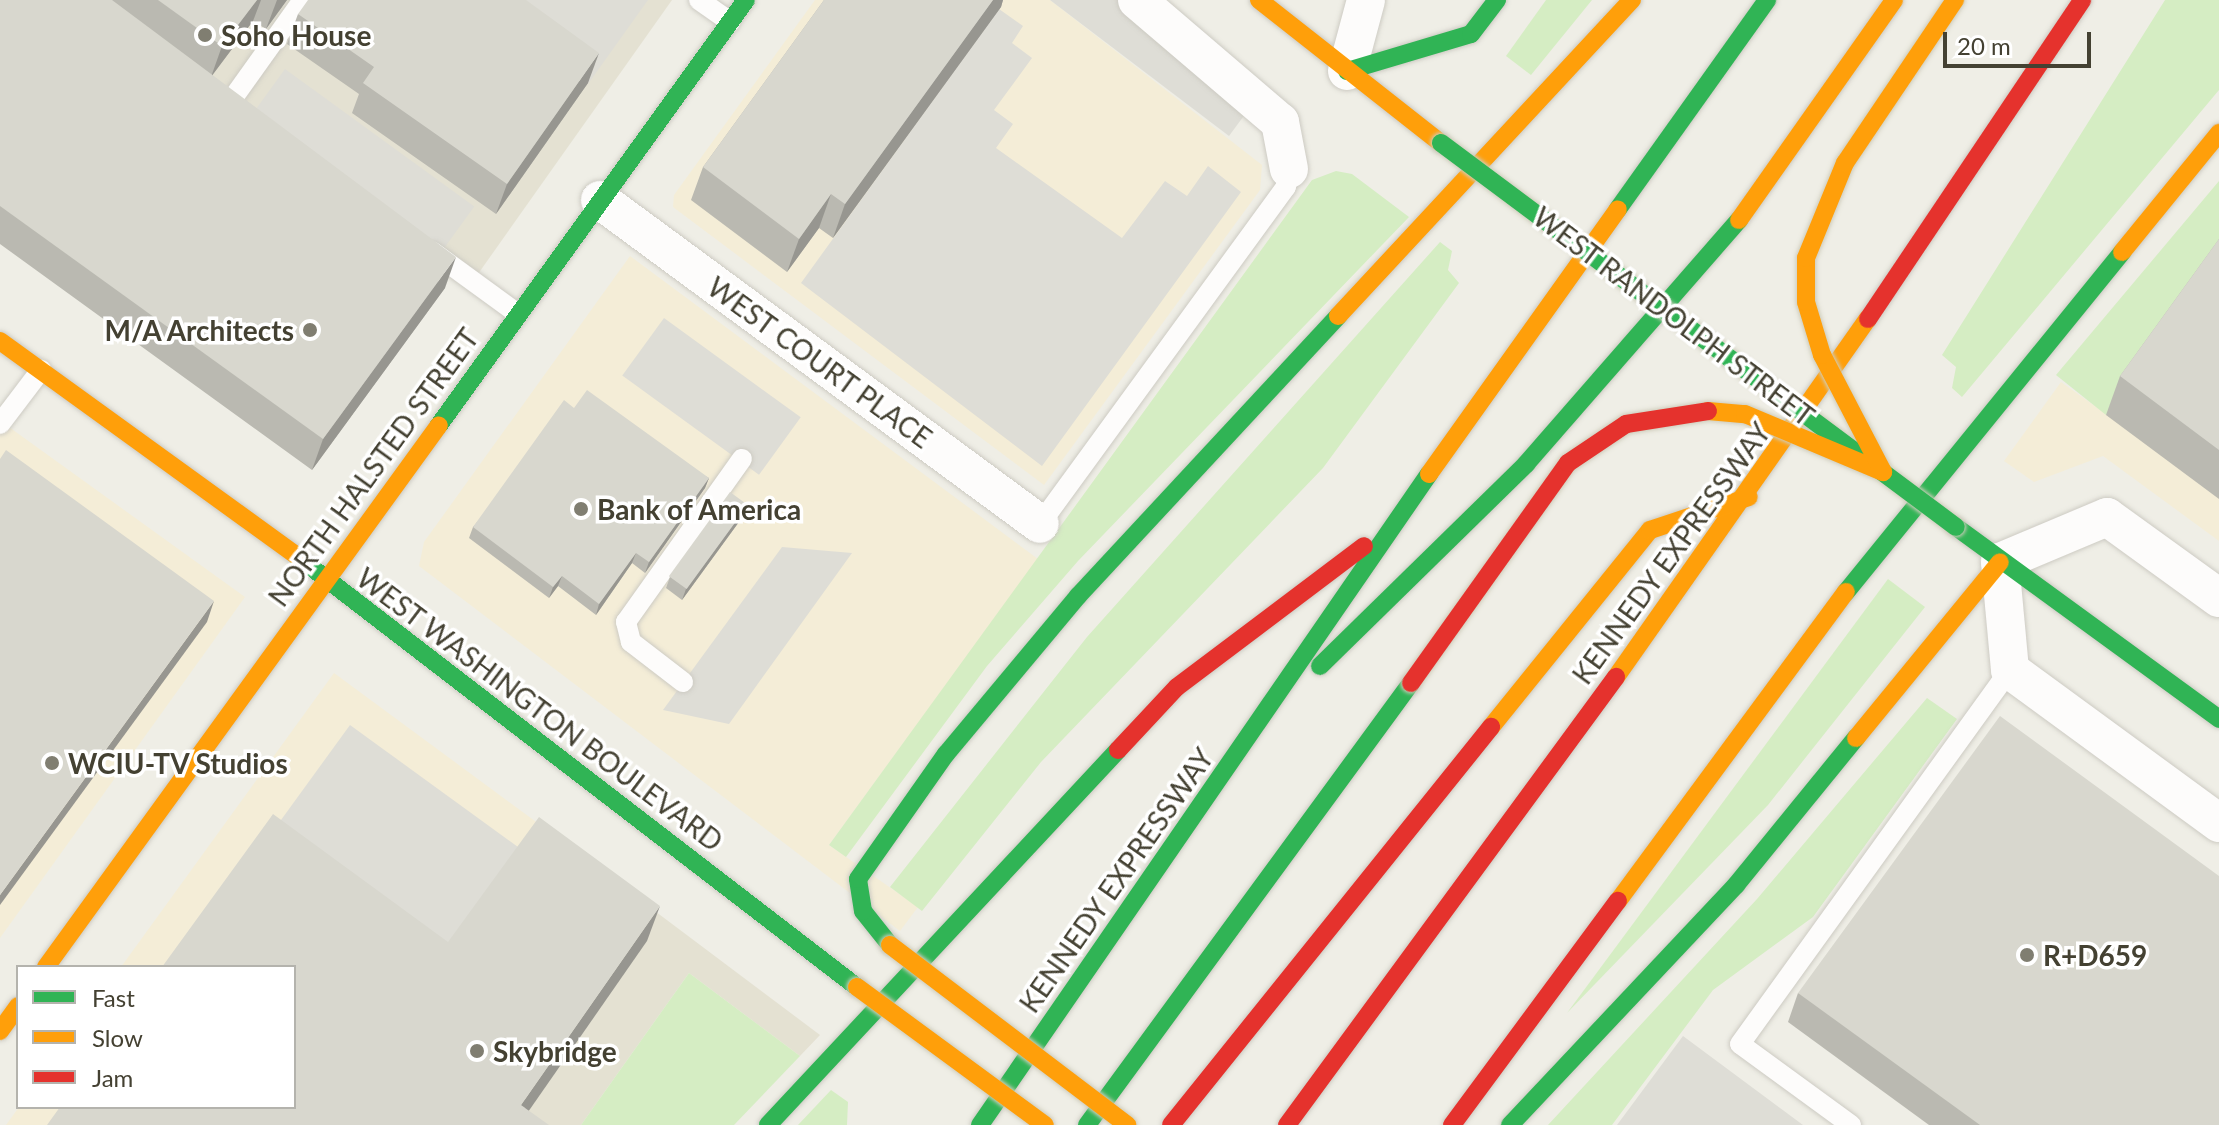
<!DOCTYPE html>
<style>
body{margin:0}
#map{position:relative;width:2219px;height:1125px;overflow:hidden;background:#efeee6;font-family:Lato,sans-serif}
div>[style]{position:absolute}
.residential>*{inset:0;background:#e4e1d2}
.commercial>*{inset:0;background:#f4edd7}
.green>*{inset:0;background:#d5edc3}
.parking>*{inset:0;background:#deddd6;transform-origin:0 0}
.roads{filter:drop-shadow(0 0 2px #cdcbc3) drop-shadow(0 0 2px #cdcbc3)}
.lane>*{height:20px;margin:-10px;padding:0 10px;transform-origin:10px;border-radius:10px;background:#fdfcfb}
.street>*{height:38px;margin:-19px;padding:0 19px;transform-origin:19px;border-radius:19px;background:#fdfcfb}
.fast>*{height:18px;margin:-9px;padding:0 9px;transform-origin:9px;border-radius:9px;background:#30b455}
.slow>*{height:18px;margin:-9px;padding:0 9px;transform-origin:9px;border-radius:9px;background:#ff9f0a}
.jam>*{height:18px;margin:-9px;padding:0 9px;transform-origin:9px;border-radius:9px;background:#e5322d}
.bridges{filter:drop-shadow(0 0 2px #cfcdbc) drop-shadow(0 0 2px #cfcdbc)}
.fast-bridge>*{height:18px;margin:-9px;padding:0 9px;transform-origin:9px;border-radius:9px;background:#30b455}
.slow-bridge>*{height:18px;margin:-9px;padding:0 9px;transform-origin:9px;border-radius:9px;background:#ff9f0a}
.jam-bridge>*{height:18px;margin:-9px;padding:0 9px;transform-origin:9px;border-radius:9px;background:#e5322d}
.wall>*{inset:0;background:#bab9b1}
.shaded-wall>*{inset:0;background:#979690}
.building>*{inset:0;background:#d8d7ce;transform-origin:0 0}
.dots>*{width:22px;height:22px;translate:-50% -50%;box-sizing:border-box;border:4px solid #fff;border-radius:50%}
span{translate:-50% -50%;white-space:nowrap;text-align:center;line-height:1.15;-webkit-text-stroke:7px #fff;paint-order:stroke}
.poi-label{font-size:28px;color:#444132;font-weight:700}
.left{translate:0 -50%;text-align:left}
.right{translate:-100% -50%;text-align:right}
.street-label{font-size:28px;color:#444132}
.legend{position:absolute;left:16px;top:965px;width:280px;height:144px;box-sizing:border-box;background:#fff;border:2px solid #b4b3ad;margin:0;padding:10px 14px;list-style:none;font-size:24px;color:#444132}
.legend li{display:flex;align-items:center;gap:16px;height:40px}
.legend b{width:40px;border:2px solid #b4b3ad}
.scale{position:absolute;left:1943px;top:32px;width:148px;height:36px;box-sizing:border-box;border:4px solid #444132;border-top:0;padding-left:10px;font-size:24px;line-height:28px;white-space:nowrap;color:#444132;-webkit-text-stroke:6px #fff;paint-order:stroke}
</style>
<div id="map">
<div class="residential">
<div style="clip-path:polygon(82px 0,672px 0,473px 281px)"></div>
<div style="clip-path:polygon(543px 827px,820px 1035px,800px 1056px,689px 973px,581px 1125px,329px 1125px)"></div>
</div>
<div class="commercial">
<div style="clip-path:polygon(815px 0,1050px 0,1262px 165px,1260px 190px,1044px 485px,673px 207px,674px 195px)"></div>
<div style="clip-path:polygon(630px 256px,1038px 559px,829px 845px,918px 907px,900px 931px,419px 566px,424px 542px)"></div>
<div style="clip-path:polygon(2219px 271px,2219px 541px,2103px 456px,2034px 482px,2004px 461px,2061px 382px,2106px 414px)"></div>
<div style="clip-path:polygon(2px 422px,245px 597px,0 938px,0 424px)"></div>
<div style="clip-path:polygon(334px 673px,543px 827px,329px 1125px,6px 1125px,19px 1107px,294px 1107px,294px 967px,121px 967px)"></div>
</div>
<div class="green">
<div style="clip-path:polygon(1546px 0,1592px 0,1531px 75px,1506px 56px)"></div>
<div style="clip-path:polygon(2165px 0,2219px 0,2219px 90px,1962px 397px,1952px 388px,1956px 367px,1942px 355px)"></div>
<div style="clip-path:polygon(1336px 171px,1352px 174px,1409px 217px,1078px 561px,987px 666px,846px 857px,829px 845px,1312px 180px)"></div>
<div style="clip-path:polygon(2219px 181px,2219px 271px,2213px 267px,2106px 415px,2056px 375px)"></div>
<div style="clip-path:polygon(1440px 242px,1452px 251px,1448px 270px,1459px 283px,1323px 468px,1041px 762px,922px 911px,890px 887px,1087px 637px)"></div>
<div style="clip-path:polygon(1888px 579px,1925px 607px,1768px 805px,1567px 1013px)"></div>
<div style="clip-path:polygon(1927px 698px,1957px 719px,1813px 917px,1713px 990px,1612px 1125px,1548px 1125px,1757px 899px)"></div>
<div style="clip-path:polygon(689px 973px,800px 1056px,734px 1125px,581px 1125px)"></div>
<div style="clip-path:polygon(831px 1090px,848px 1102px,847px 1125px,798px 1125px)"></div>
</div>
<div class="parking">
<div style="clip-path:polygon(474px 0,648px 0,588px 84px)"></div>
<div style="clip-path:polygon(1050px 0,1137px 0,1257px 98px,1229px 136px)"></div>
<div style="clip-path:polygon(999px 9px,1023px 26px,1012px 43px,1032px 58px,994px 110px,1013px 124px,996px 148px,1122px 238px,1165px 181px,1187px 196px,1208px 166px,1241px 192px,1042px 466px,801px 283px)"></div>
<div style="left:285px;top:69px;width:234px;height:63px;rotate:36deg"></div>
<div style="left:664px;top:318px;width:169px;height:71px;rotate:36deg"></div>
<div style="clip-path:polygon(782px 547px,852px 553px,729px 724px,663px 710px)"></div>
<div style="left:350px;top:725px;width:217px;height:139px;rotate:36deg"></div>
<div style="clip-path:polygon(1683px 1036px,1803px 1125px,1617px 1125px)"></div>
</div>
<div class="roads">
<div class="lane">
<div style="left:699px;top:0;width:38px;rotate:35deg"></div>
<div style="left:228px;top:105px;width:129px;rotate:-54.5deg"></div>
<div style="left:433px;top:252px;width:105px;rotate:36.1deg"></div>
<div style="left:0;top:424px;width:68px;rotate:-52.8deg"></div>
<div style="left:1040px;top:524px;width:417px;rotate:-53.9deg"></div>
<div style="left:1286px;top:187px;width:18px;rotate:-81deg"></div>
<div style="left:683px;top:682px;width:66px;rotate:-142.4deg"></div>
<div style="left:631px;top:642px;width:21px;rotate:-104deg"></div>
<div style="left:626px;top:622px;width:200px;rotate:-54.6deg"></div>
<div style="left:1851px;top:1125px;width:137px;rotate:-143.9deg"></div>
<div style="left:1740px;top:1044px;width:461px;rotate:-54.2deg"></div>
</div>
<div class="street">
<div style="left:1137px;top:0;width:188px;rotate:40.5deg"></div>
<div style="left:1280px;top:122px;width:48px;rotate:79.2deg"></div>
<div style="left:1347px;top:71px;width:73px;rotate:-75deg"></div>
<div style="left:600px;top:200px;width:546px;rotate:36.37deg"></div>
<div style="left:2219px;top:598px;width:138px;rotate:-144.1deg"></div>
<div style="left:2107px;top:517px;width:116px;rotate:157.2deg"></div>
<div style="left:2000px;top:562px;width:108px;rotate:84.7deg"></div>
<div style="left:2010px;top:670px;width:259px;rotate:36.2deg"></div>
</div>
<div class="fast">
<div style="left:1347px;top:71px;width:129px;rotate:-16.6deg"></div>
<div style="left:1471px;top:34px;width:43px;rotate:-52.6deg"></div>
<div style="left:1618px;top:209px;width:257px;rotate:-54.5deg"></div>
<div style="left:439px;top:425px;width:524px;rotate:-54.16deg"></div>
<div style="left:1956px;top:527px;width:326px;rotate:36.1deg"></div>
<div style="left:298px;top:557px;width:705px;rotate:37.57deg"></div>
<div style="left:1846px;top:592px;width:438px;rotate:-50.9deg"></div>
<div style="left:1320px;top:666px;width:289px;rotate:-44.4deg"></div>
<div style="left:1526px;top:464px;width:324px;rotate:-48.9deg"></div>
<div style="left:890px;top:945px;width:43px;rotate:-128.5deg"></div>
<div style="left:863px;top:911px;width:32px;rotate:-99deg"></div>
<div style="left:858px;top:879px;width:153px;rotate:-54.9deg"></div>
<div style="left:946px;top:754px;width:206px;rotate:-50.1deg"></div>
<div style="left:1078px;top:596px;width:382px;rotate:-47.1deg"></div>
<div style="left:768px;top:1125px;width:513px;rotate:-46.97deg"></div>
<div style="left:980px;top:1125px;width:791px;rotate:-55.41deg"></div>
<div style="left:1087px;top:1125px;width:548px;rotate:-53.76deg"></div>
<div style="left:1510px;top:1125px;width:330px;rotate:-46.7deg"></div>
<div style="left:1736px;top:885px;width:190px;rotate:-50.8deg"></div>
</div>
<div class="slow">
<div style="left:1259px;top:0;width:231px;rotate:38.2deg"></div>
<div style="left:1739px;top:220px;width:269px;rotate:-54.8deg"></div>
<div style="left:2122px;top:252px;width:154px;rotate:-50.8deg"></div>
<div style="left:1338px;top:316px;width:432px;rotate:-47.1deg"></div>
<div style="left:0;top:341px;width:368px;rotate:35.9deg"></div>
<div style="left:1429px;top:474px;width:325px;rotate:-54.5deg"></div>
<div style="left:1616px;top:677px;width:438px;rotate:-54.9deg"></div>
<div style="left:1491px;top:727px;width:253px;rotate:-51.1deg"></div>
<div style="left:1650px;top:530px;width:104px;rotate:-18.4deg"></div>
<div style="left:1856px;top:738px;width:227px;rotate:-50.7deg"></div>
<div style="left:1618px;top:901px;width:384px;rotate:-53.6deg"></div>
<div style="left:46px;top:967px;width:669px;rotate:-54.05deg"></div>
<div style="left:0;top:1031px;width:31px;rotate:-54deg"></div>
</div>
<div class="jam">
<div style="left:1868px;top:319px;width:384px;rotate:-56.1deg"></div>
<div style="left:1118px;top:750px;width:86px;rotate:-46.9deg"></div>
<div style="left:1177px;top:687px;width:234px;rotate:-37deg"></div>
<div style="left:1171px;top:1125px;width:511px;rotate:-51.2deg"></div>
<div style="left:1287px;top:1125px;width:556px;rotate:-53.71deg"></div>
<div style="left:1452px;top:1125px;width:279px;rotate:-53.5deg"></div>
</div>
</div>
<div class="bridges">
<div class="fast-bridge">
<div style="left:1441px;top:143px;width:642px;rotate:36.71deg"></div>
</div>
<div class="slow-bridge">
<div style="left:1708px;top:411px;width:37px;rotate:5deg"></div>
<div style="left:1745px;top:414px;width:150px;rotate:22.8deg"></div>
<div style="left:1883px;top:472px;width:132px;rotate:-117.5deg"></div>
<div style="left:1822px;top:355px;width:55px;rotate:-106.8deg"></div>
<div style="left:1806px;top:302px;width:44px;rotate:-90deg"></div>
<div style="left:1806px;top:258px;width:103px;rotate:-67.7deg"></div>
<div style="left:1845px;top:163px;width:197px;rotate:-56deg"></div>
<div style="left:890px;top:945px;width:298px;rotate:37.2deg"></div>
<div style="left:857px;top:987px;width:233px;rotate:36.3deg"></div>
</div>
<div class="jam-bridge">
<div style="left:1411px;top:683px;width:270px;rotate:-54.5deg"></div>
<div style="left:1568px;top:463px;width:70px;rotate:-33.9deg"></div>
<div style="left:1626px;top:424px;width:83px;rotate:-9deg"></div>
</div>
</div>
<div class="wall">
<div style="clip-path:polygon(0 0,287px 0,266px 29px,253px 21px,212px 75px,445px 288px,312px 470px,0 244px)"></div>
<div style="clip-path:polygon(824px 0,1003px 0,1001px 7px,833px 238px,819px 228px,787px 272px,691px 200px,703px 167px)"></div>
<div style="clip-path:polygon(298px 14px,588px 83px,496px 214px,352px 113px,359px 94px,287px 44px)"></div>
<div style="clip-path:polygon(2219px 239px,2219px 499px,2106px 415px,2120px 376px)"></div>
<div style="clip-path:polygon(574px 408px,709px 478px,705px 488px,645px 573px,632px 563px,596px 615px,558px 586px,549px 598px,469px 538px,473px 527px)"></div>
<div style="clip-path:polygon(744px 515px,682px 600px,666px 588px,670px 577px)"></div>
<div style="clip-path:polygon(1798px 993px,2219px 1125px,1929px 1125px,1788px 1022px)"></div>
</div>
<div class="shaded-wall">
<div style="clip-path:polygon(257px 0,261px 0,253px 21px,211px 77px,222px 46px)"></div>
<div style="clip-path:polygon(277px 0,287px 0,266px 29px)"></div>
<div style="clip-path:polygon(993px 0,1003px 0,1001px 7px,833px 238px,845px 204px)"></div>
<div style="clip-path:polygon(599px 53px,588px 83px,496px 214px,507px 184px)"></div>
<div style="clip-path:polygon(831px 194px,819px 228px,787px 272px,799px 239px)"></div>
<div style="clip-path:polygon(456px 257px,445px 288px,312px 470px,323px 439px)"></div>
<div style="clip-path:polygon(709px 478px,705px 488px,645px 573px,649px 562px)"></div>
<div style="clip-path:polygon(748px 505px,744px 515px,682px 600px,686px 589px)"></div>
<div style="clip-path:polygon(636px 553px,632px 563px,596px 615px,599px 604px)"></div>
<div style="clip-path:polygon(562px 576px,558px 586px,549px 598px,553px 587px)"></div>
<div style="clip-path:polygon(214px 601px,207px 622px,0 905px,0 895px)"></div>
<div style="clip-path:polygon(660px 906px,647px 941px,519px 1125px,521px 1105px)"></div>
</div>
<div class="building">
<div style="clip-path:polygon(0 0,112px 0,456px 257px,323px 439px,0 206px)"></div>
<div style="clip-path:polygon(158px 0,257px 0,222px 46px)"></div>
<div style="clip-path:polygon(308px 0,526px 0,599px 53px,507px 184px,363px 83px,374px 67px,298px 14px)"></div>
<div style="clip-path:polygon(824px 0,993px 0,845px 204px,831px 194px,799px 239px,703px 167px)"></div>
<div style="clip-path:polygon(2219px 239px,2219px 450px,2120px 376px)"></div>
<div style="clip-path:polygon(587px 390px,709px 478px,649px 562px,636px 553px,599px 604px,562px 576px,553px 587px,473px 527px,564px 400px,574px 408px)"></div>
<div style="clip-path:polygon(6px 450px,214px 601px,0 895px,0 459px)"></div>
<div style="left:730px;top:492px;width:22px;height:104px;rotate:36deg"></div>
<div style="clip-path:polygon(2000px 716px,2219px 876px,2219px 1125px,1980px 1125px,1798px 993px)"></div>
<div style="clip-path:polygon(273px 814px,448px 942px,539px 817px,660px 906px,521px 1105px,549px 1125px,47px 1125px,60px 1107px,294px 1107px,294px 967px,162px 967px)"></div>
</div>
<div class="dots">
<div style="left:205px;top:35px;background:#807e71"></div>
<div style="left:310px;top:330px;background:#807e71"></div>
<div style="left:581px;top:509px;background:#807e71"></div>
<div style="left:52px;top:763px;background:#807e71"></div>
<div style="left:2027px;top:955px;background:#807e71"></div>
<div style="left:477px;top:1051px;background:#807e71"></div>
</div>
<div class="poi-label">
<span class="left" style="left:221px;top:35px">Soho House</span>
<span class="right" style="left:294px;top:330px">M/A Architects</span>
<span class="left" style="left:597px;top:509px">Bank of America</span>
<span class="left" style="left:68px;top:763px">WCIU-TV Studios</span>
<span class="left" style="left:2043px;top:955px">R+D659</span>
<span class="left" style="left:493px;top:1051px">Skybridge</span>
</div>
<div class="street-label">
<span style="left:1674px;top:316px;rotate:37deg">WEST RANDOLPH STREET</span>
<span style="left:820px;top:362px;rotate:36deg">WEST COURT PLACE</span>
<span style="left:373px;top:467px;rotate:-54deg">NORTH HALSTED STREET</span>
<span style="left:1671px;top:553px;rotate:-54deg">KENNEDY EXPRESSWAY</span>
<span style="left:540px;top:709px;rotate:37deg">WEST WASHINGTON BOULEVARD</span>
<span style="left:1116px;top:880px;rotate:-55deg">KENNEDY EXPRESSWAY</span>
</div>
<ul class="legend">
<li><b style="height:10px;background:#30b455"></b>Fast</li>
<li><b style="height:10px;background:#ff9f0a"></b>Slow</li>
<li><b style="height:10px;background:#e5322d"></b>Jam</li>
</ul>
<div class="scale">20 m</div>
</div>
